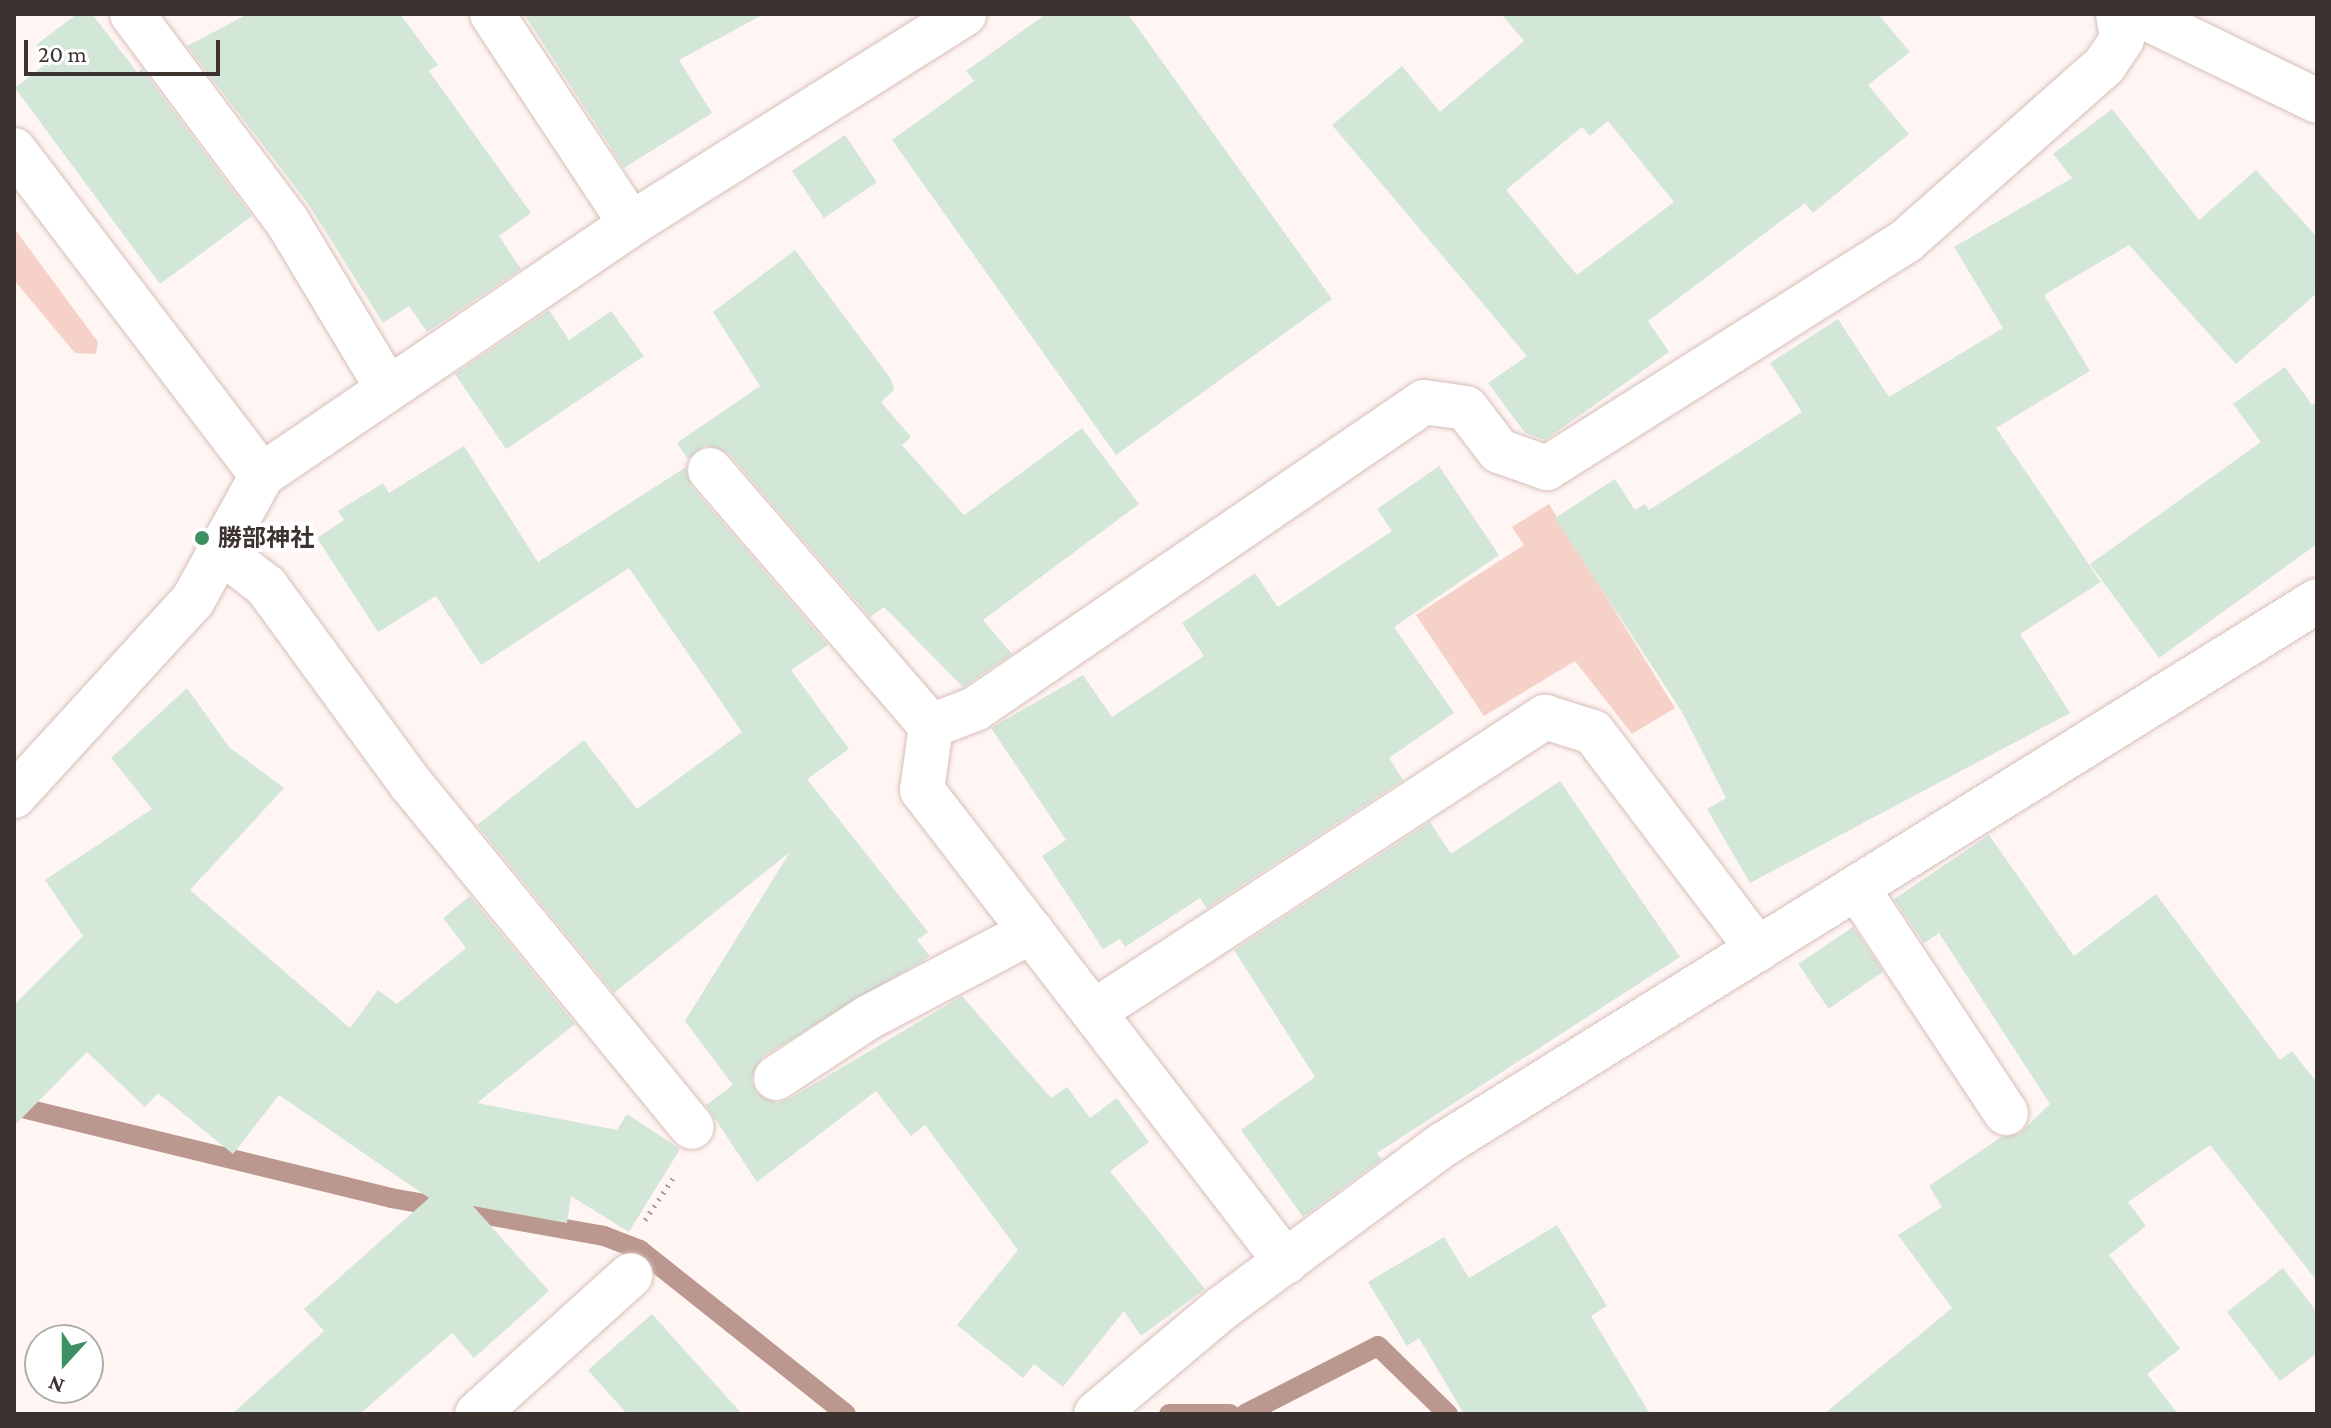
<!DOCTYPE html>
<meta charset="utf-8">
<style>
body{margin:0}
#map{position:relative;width:2331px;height:1428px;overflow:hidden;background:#fff5f3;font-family:"Crimson Pro","Noto Sans JP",serif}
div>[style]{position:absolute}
.green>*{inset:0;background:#f5d1c7}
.stream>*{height:20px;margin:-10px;padding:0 10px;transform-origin:10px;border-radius:10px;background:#bb988f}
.building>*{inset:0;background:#d3e7d9;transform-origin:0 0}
.path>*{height:5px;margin-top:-2.5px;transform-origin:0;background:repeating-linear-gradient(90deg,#a9a09d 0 2px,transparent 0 8px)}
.roads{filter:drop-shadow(0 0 2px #d6beb8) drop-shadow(0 0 2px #d6beb8)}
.minor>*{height:44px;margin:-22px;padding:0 22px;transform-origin:22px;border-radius:22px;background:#fff}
.dots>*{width:22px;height:22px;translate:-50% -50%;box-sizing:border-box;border:4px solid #fff;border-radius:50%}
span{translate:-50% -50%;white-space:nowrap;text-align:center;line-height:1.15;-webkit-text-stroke:8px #fff;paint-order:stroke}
.poi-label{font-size:24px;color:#3c3330;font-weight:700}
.left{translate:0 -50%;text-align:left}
.frame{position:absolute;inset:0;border:16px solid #3c3330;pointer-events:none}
.north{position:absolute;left:24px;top:1324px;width:80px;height:80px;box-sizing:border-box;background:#fff;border:2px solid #b1adac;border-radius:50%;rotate:201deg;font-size:22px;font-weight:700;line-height:32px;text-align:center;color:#3c3330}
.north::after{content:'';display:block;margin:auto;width:28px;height:36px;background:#3d9062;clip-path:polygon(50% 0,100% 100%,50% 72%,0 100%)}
.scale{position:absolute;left:24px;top:40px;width:196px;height:36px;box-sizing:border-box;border:4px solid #3c3330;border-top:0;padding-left:10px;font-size:24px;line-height:28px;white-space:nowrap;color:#3c3330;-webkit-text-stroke:6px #fff;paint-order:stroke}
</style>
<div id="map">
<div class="green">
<div style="clip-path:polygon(14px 228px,98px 342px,96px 354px,75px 353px,14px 280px)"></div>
<div style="clip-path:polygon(1549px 504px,1675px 708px,1632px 734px,1575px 661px,1484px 716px,1416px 615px,1524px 545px,1512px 527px)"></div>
</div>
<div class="stream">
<div style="left:14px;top:1106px;width:388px;rotate:13.7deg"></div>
<div style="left:391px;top:1198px;width:216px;rotate:10.1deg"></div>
<div style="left:604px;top:1236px;width:39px;rotate:21deg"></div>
<div style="left:640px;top:1250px;width:263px;rotate:38.5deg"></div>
<div style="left:1169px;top:1414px;width:61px"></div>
<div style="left:1245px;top:1414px;width:149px;rotate:-27.1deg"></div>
<div style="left:1378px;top:1346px;width:98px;rotate:44.2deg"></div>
</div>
<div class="building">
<div style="clip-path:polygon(77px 14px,92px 14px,137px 72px,142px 69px,252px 216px,160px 284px,15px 88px,48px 62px,36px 45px)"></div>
<div style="clip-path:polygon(248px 14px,400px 14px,438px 65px,429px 71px,531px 213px,499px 236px,521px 269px,427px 332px,409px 306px,383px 323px,309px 205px,187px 46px)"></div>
<div style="clip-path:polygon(524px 14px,764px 14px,679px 60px,712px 113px,624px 168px)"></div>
<div style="clip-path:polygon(1046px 14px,1128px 14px,1332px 299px,1116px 455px,892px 140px,974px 81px,966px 71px)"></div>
<div style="clip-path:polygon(evenodd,1501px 14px,1878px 14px,1910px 52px,1868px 85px,1909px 134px,1813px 213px,1805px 203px,1648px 321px,1669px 352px,1545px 440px,1525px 433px,1488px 383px,1527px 356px,1332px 125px,1402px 66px,1440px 112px,1524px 41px,1501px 14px,1608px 121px,1674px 202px,1577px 275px,1506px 190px,1582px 127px,1590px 136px,1608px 121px)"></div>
<div style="clip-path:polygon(2112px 109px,2199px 220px,2256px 170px,2317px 237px,2317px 293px,2236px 364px,2129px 245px,2044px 295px,2090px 371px,1996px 428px,2101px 582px,2020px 634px,2070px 713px,1750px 883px,1707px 809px,1726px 798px,1682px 712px,1555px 518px,1615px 479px,1635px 510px,1645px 504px,1649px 510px,1802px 412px,1770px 363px,1838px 319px,1889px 397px,2003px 328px,1954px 247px,2072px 178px,2053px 154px)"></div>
<div style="left:845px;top:135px;width:57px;height:64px;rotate:56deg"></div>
<div style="clip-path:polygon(795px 250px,891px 379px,894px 390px,881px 402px,911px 437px,902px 445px,964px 515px,1082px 428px,1139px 504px,983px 620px,1012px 654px,963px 687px,884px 607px,870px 617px,728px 453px,706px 445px,688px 459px,677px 443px,760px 386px,713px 312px)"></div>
<div style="clip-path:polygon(549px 310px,569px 340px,611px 311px,644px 356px,506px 449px,455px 374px)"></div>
<div style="clip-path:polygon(2285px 367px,2312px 405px,2317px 402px,2317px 544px,2159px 658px,2090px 564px,2261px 442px,2233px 404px)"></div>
<div style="clip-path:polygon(464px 446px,538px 562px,686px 467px,691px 486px,828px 645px,791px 670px,849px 749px,807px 779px,928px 932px,917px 940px,930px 956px,762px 1057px,751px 1079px,756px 1092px,777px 1103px,789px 1099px,962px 996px,1051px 1098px,1067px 1087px,1090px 1118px,1117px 1098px,1149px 1142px,1110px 1171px,1205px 1289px,1141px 1336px,1124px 1311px,1063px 1387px,1034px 1364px,1023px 1378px,957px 1325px,1018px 1250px,925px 1125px,911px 1136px,876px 1091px,757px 1182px,706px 1105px,733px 1085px,685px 1021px,790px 852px,614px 993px,477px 825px,584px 740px,637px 809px,742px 732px,629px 568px,481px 665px,436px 596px,378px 632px,317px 538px,344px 520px,338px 511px,383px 483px,389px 493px)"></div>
<div style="clip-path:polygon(1439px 466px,1499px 555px,1394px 627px,1454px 713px,1389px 758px,1403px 780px,1207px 908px,1200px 898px,1125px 947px,1120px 939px,1103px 949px,1042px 856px,1066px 840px,991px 728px,1083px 675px,1112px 717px,1204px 656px,1182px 623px,1255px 573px,1278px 607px,1392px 531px,1377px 509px)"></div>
<div style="clip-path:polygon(187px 688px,229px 747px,284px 788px,190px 890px,350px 1028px,378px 990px,397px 1004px,466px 948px,443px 918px,470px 896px,575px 1024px,477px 1103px,617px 1130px,627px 1114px,680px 1149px,629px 1232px,571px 1196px,567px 1223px,473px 1206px,549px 1291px,474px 1358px,452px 1333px,360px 1414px,232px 1414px,324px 1331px,304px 1309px,429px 1198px,279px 1095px,233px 1154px,158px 1093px,145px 1107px,87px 1052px,14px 1126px,14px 1005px,83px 936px,45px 880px,152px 809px,111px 758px)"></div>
<div style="clip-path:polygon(1560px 781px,1680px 957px,1377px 1153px,1382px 1159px,1303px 1217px,1241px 1130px,1315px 1077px,1234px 950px,1430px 822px,1451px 854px)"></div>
<div style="clip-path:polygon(1989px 835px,2074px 956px,2156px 894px,2280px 1060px,2292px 1051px,2317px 1083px,2317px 1281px,2210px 1145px,2128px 1202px,2146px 1226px,2109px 1255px,2180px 1349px,2147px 1374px,2178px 1414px,1824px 1414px,1952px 1308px,1898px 1235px,1942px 1207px,1929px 1186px,2001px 1137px,2020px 1133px,2050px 1104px,1939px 933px,1924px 943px,1894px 899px)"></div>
<div style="left:1853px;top:927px;width:54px;height:66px;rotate:56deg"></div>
<div style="clip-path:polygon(1557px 1225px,1607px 1306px,1591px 1316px,1650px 1414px,1464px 1414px,1419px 1338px,1407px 1346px,1368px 1282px,1444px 1237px,1469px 1278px)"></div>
<div style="clip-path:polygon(2283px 1268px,2317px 1312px,2317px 1353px,2280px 1381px,2227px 1312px)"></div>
<div style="clip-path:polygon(652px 1314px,742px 1414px,627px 1414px,588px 1370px)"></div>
</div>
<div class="path">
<div style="left:645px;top:1220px;width:50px;rotate:-56.3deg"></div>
</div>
<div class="roads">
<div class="minor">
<div style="left:132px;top:14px;width:259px;rotate:53.2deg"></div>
<div style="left:287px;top:221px;width:192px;rotate:59deg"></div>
<div style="left:492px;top:14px;width:252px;rotate:56.5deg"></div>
<div style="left:2138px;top:14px;width:199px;rotate:25.9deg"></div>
<div style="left:14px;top:150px;width:409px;rotate:52.7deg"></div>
<div style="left:710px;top:470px;width:338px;rotate:49.2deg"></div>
<div style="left:218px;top:549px;width:61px;rotate:37.6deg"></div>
<div style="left:266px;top:586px;width:245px;rotate:53.8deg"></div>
<div style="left:411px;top:784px;width:443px;rotate:50.7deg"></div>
<div style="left:14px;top:796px;width:265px;rotate:-47.6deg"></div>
<div style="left:193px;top:600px;width:143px;rotate:-61.1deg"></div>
<div style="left:262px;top:475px;width:446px;rotate:-34.2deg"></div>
<div style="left:631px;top:224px;width:394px;rotate:-32.2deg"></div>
<div style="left:1857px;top:888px;width:270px;rotate:56.5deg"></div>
<div style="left:1095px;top:1011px;width:538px;rotate:-33.16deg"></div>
<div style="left:1545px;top:717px;width:50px;rotate:17.4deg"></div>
<div style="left:1593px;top:732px;width:273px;rotate:52.8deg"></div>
<div style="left:776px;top:1078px;width:111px;rotate:-33.3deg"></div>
<div style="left:869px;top:1017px;width:184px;rotate:-27.8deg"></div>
<div style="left:1286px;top:1262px;width:596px;rotate:-127.64deg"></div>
<div style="left:922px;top:790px;width:65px;rotate:-82deg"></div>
<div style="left:931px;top:726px;width:47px;rotate:-21.1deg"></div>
<div style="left:975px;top:709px;width:544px;rotate:-34.36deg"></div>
<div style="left:1424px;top:402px;width:42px;rotate:8.1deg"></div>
<div style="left:1466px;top:408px;width:54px;rotate:52.5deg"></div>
<div style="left:1499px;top:451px;width:51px;rotate:19.5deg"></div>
<div style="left:1547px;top:468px;width:425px;rotate:-32.3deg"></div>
<div style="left:1906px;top:241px;width:264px;rotate:-41.5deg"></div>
<div style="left:2104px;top:66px;width:32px;rotate:-56deg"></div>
<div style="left:2122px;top:39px;width:25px;rotate:-99deg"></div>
<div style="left:477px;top:1414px;width:207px;rotate:-42.1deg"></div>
<div style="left:1096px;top:1414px;width:165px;rotate:-40.1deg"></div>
<div style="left:1222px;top:1308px;width:276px;rotate:-36.5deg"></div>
<div style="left:1444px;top:1144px;width:1028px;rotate:-31.88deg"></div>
</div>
</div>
<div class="dots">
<div style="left:202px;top:538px;background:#3d9062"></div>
</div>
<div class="poi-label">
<span class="left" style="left:218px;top:538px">勝部神社</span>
</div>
<div class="frame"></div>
<div class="north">N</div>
<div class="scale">20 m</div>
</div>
